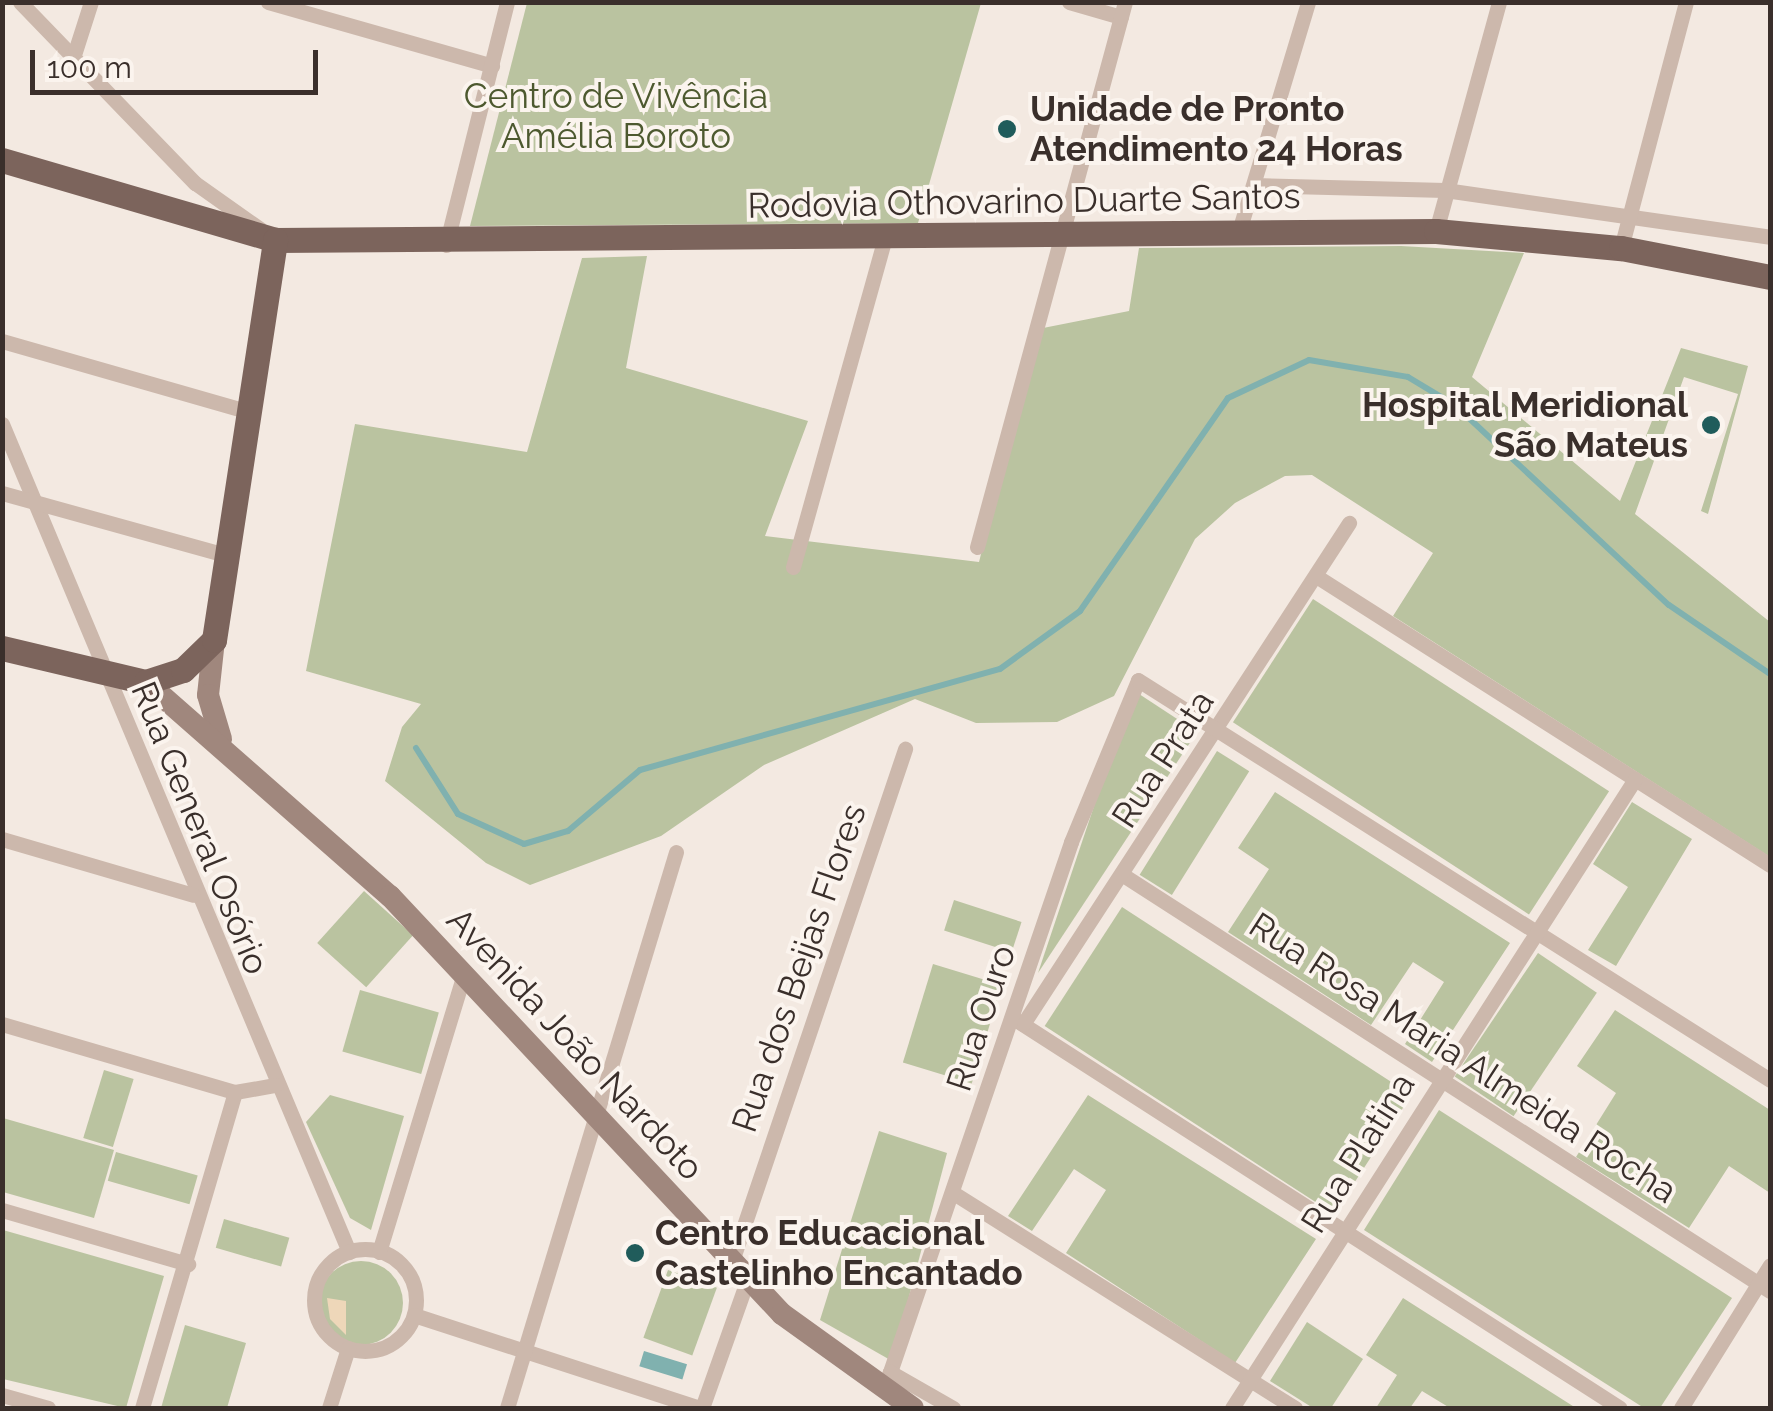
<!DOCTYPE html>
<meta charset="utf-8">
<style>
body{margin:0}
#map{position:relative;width:1773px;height:1411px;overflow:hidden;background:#f3e9e1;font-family:Raleway,sans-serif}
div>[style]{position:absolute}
.green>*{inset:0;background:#bac3a0;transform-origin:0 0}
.round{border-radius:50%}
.sand>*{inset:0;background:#eed7b9}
.water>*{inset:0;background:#80b1af;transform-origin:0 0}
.stream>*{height:6px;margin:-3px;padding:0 3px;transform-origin:3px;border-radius:3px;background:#80b1af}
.street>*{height:15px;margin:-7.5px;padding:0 7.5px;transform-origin:7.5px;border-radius:7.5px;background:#ccb8ac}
.street>.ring{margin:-7.5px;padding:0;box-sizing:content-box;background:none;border:15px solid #ccb8ac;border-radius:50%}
.secondary>*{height:22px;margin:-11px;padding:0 11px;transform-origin:11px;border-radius:11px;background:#a0877d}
.primary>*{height:25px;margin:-12.5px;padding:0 12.5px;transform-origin:12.5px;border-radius:12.5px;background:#7c645c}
.dots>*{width:28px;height:28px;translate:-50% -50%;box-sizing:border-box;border:5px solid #fbf4ee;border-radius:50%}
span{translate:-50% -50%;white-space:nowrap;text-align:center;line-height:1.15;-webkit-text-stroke:8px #fbf4ee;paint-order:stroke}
.park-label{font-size:35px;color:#4d592f}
.poi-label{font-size:35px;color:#3a2f2b;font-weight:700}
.left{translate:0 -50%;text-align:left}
.right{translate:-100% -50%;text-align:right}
.street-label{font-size:35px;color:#3a2f2b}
.frame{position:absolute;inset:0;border:5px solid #3a2f2b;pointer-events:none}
.scale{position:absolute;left:30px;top:50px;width:288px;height:45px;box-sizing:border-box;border:5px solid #3a2f2b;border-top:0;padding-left:12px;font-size:30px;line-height:35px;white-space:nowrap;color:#3a2f2b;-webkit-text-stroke:8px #fbf4ee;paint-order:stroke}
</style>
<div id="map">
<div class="green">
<div style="clip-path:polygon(527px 3px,981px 3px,918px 223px,470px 226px)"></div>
<div style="clip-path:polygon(1401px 246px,1524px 253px,1472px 377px,1620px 501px,1681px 348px,1748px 366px,1708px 514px,1701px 511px,1738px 394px,1684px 377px,1635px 514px,1770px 622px,1770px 857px,1393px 616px,1433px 553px,1312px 475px,1285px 476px,1235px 503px,1195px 539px,1114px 696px,1057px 722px,976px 723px,915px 699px,764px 765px,661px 836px,530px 885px,486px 863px,385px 781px,402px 727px,421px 704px,306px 671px,355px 424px,527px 452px,582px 258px,647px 256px,626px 368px,808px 421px,765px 536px,979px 562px,1038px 329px,1129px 311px,1139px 248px)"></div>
<div style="left:1313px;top:599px;width:353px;height:147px;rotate:33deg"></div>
<div style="clip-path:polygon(1133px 690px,1197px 732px,1038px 973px)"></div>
<div style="left:1217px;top:751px;width:38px;height:146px;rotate:32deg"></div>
<div style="clip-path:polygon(1275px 792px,1510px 943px,1432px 1062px,1405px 1044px,1444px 982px,1413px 962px,1371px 1025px,1228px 932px,1269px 869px,1238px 848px)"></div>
<div style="clip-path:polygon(1632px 802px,1692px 839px,1616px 966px,1588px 950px,1628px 887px,1593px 864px)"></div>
<div style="left:364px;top:891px;width:66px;height:70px;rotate:42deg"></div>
<div style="left:954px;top:900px;width:71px;height:32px;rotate:18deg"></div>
<div style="left:1122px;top:907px;width:345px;height:142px;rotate:33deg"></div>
<div style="left:1538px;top:953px;width:71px;height:149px;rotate:34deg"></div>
<div style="left:933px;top:964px;width:72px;height:103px;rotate:17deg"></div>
<div style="left:360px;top:990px;width:82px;height:64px;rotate:16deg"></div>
<div style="clip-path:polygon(1615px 1010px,1770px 1110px,1770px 1193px,1729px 1166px,1689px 1228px,1576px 1157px,1616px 1093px,1577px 1066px)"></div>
<div style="left:104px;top:1070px;width:31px;height:71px;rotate:17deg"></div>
<div style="clip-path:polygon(330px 1095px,404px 1116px,371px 1230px,350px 1218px,306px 1122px)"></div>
<div style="clip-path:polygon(1088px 1095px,1316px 1239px,1235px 1363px,1066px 1253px,1106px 1190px,1074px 1169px,1032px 1231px,1008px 1216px)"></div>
<div style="clip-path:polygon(1439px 1110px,1732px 1298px,1660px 1408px,1644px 1408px,1364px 1230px)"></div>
<div style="clip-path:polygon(3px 1118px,114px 1150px,94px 1218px,3px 1192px)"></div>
<div style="clip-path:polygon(879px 1131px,947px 1153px,892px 1361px,820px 1320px)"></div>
<div style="left:116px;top:1152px;width:85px;height:30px;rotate:16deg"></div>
<div style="left:224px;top:1219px;width:68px;height:30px;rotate:16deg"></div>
<div style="clip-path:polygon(3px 1230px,164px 1276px,126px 1408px,3px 1379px)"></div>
<div class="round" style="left:319px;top:1261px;width:84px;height:84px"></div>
<div style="left:668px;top:1270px;width:52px;height:72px;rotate:20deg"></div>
<div style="clip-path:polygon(1403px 1298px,1576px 1408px,1450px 1408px,1422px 1391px,1410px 1408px,1376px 1408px,1397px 1375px,1366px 1355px)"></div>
<div style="clip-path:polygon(1307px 1322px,1363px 1359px,1331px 1408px,1313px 1408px,1270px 1381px)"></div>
<div style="clip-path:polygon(185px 1325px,246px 1343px,227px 1408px,161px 1408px)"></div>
</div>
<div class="sand">
<div style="clip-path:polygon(327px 1298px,346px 1301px,346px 1335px,330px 1319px)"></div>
</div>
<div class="water">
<div style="left:644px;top:1351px;width:45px;height:16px;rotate:17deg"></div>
</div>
<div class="stream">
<div style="left:416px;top:748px;width:78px;rotate:57.5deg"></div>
<div style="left:458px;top:814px;width:72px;rotate:24.4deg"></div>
<div style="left:524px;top:844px;width:46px;rotate:-16.5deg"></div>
<div style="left:568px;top:831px;width:94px;rotate:-40.3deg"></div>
<div style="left:640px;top:770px;width:374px;rotate:-15.7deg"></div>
<div style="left:1000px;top:669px;width:99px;rotate:-35.9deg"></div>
<div style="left:1080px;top:611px;width:259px;rotate:-55.2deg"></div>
<div style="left:1228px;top:398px;width:89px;rotate:-25.1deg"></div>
<div style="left:1309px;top:360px;width:100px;rotate:9.7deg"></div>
<div style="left:1408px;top:377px;width:56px;rotate:31.1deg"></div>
<div style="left:1456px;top:406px;width:291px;rotate:43.1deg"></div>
<div style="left:1669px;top:605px;width:122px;rotate:34.3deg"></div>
</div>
<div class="street">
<div style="left:20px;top:2px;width:252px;rotate:46deg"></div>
<div style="left:195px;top:183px;width:80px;rotate:35.3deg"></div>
<div style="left:268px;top:2px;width:233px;rotate:15.9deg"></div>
<div style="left:1069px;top:2px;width:54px;rotate:16.1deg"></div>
<div style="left:73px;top:58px;width:59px;rotate:-72.2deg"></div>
<div style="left:1254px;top:185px;width:191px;rotate:1.5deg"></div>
<div style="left:1445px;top:190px;width:328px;rotate:8.2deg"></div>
<div style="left:1239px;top:231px;width:239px;rotate:-73.2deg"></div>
<div style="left:1436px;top:231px;width:238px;rotate:-74.6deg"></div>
<div style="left:446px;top:245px;width:251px;rotate:-75.9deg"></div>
<div style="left:1621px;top:248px;width:254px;rotate:-75.2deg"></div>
<div style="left:2px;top:341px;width:254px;rotate:16deg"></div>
<div style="left:2px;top:424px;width:898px;rotate:67.26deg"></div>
<div style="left:2px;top:493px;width:232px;rotate:15.5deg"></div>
<div style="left:977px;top:547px;width:565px;rotate:-74.81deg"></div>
<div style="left:793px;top:567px;width:342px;rotate:-74.4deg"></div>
<div style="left:1316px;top:576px;width:538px;rotate:32.48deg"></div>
<div style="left:2px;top:839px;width:199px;rotate:16.3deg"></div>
<div style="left:1123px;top:875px;width:769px;rotate:32.74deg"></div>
<div style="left:1013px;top:1018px;width:721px;rotate:32.72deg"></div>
<div style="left:2px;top:1024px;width:243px;rotate:16.3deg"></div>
<div style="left:235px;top:1092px;width:41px;rotate:-9.9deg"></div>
<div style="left:1023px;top:1024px;width:598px;rotate:-56.95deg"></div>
<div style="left:955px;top:1194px;width:402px;rotate:32.2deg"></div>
<div style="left:2px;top:1210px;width:194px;rotate:16.2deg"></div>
<div class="ring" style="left:314px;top:1249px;width:87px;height:87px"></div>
<div style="left:379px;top:1252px;width:287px;rotate:-73deg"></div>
<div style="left:731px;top:1264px;width:544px;rotate:-71.33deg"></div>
<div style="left:414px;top:1315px;width:301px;rotate:18deg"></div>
<div style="left:890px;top:1372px;width:560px;rotate:-71.14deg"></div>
<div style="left:1071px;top:842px;width:175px;rotate:-67.5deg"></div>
<div style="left:1138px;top:680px;width:748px;rotate:32.33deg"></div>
<div style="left:887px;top:1379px;width:8px;rotate:-67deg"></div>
<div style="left:890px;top:1372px;width:73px;rotate:29.7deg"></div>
<div style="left:2px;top:1395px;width:48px;rotate:15.8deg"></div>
<div style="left:142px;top:1408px;width:329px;rotate:-73.6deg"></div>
<div style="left:329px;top:1408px;width:63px;rotate:-72.4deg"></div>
<div style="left:507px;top:1408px;width:581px;rotate:-73.09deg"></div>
<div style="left:702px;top:1408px;width:135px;rotate:-70.5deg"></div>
<div style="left:1232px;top:1408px;width:747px;rotate:-57.35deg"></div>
<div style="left:1681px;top:1408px;width:168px;rotate:-58.1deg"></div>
</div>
<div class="secondary">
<div style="left:214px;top:640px;width:55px;rotate:96.2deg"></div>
<div style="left:208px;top:695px;width:46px;rotate:73.5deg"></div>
<div style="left:146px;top:682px;width:325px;rotate:41.3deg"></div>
<div style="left:390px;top:896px;width:573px;rotate:46.84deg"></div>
<div style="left:782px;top:1314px;width:161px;rotate:35.7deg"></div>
</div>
<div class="primary">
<div style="left:2px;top:160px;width:284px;rotate:16.3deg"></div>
<div style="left:275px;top:240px;width:1161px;rotate:-0.44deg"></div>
<div style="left:1436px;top:231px;width:186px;rotate:5.3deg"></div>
<div style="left:1621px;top:248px;width:152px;rotate:11deg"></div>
<div style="left:2px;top:648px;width:148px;rotate:13.3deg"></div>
<div style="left:146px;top:682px;width:39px;rotate:-18deg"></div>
<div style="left:183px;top:670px;width:43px;rotate:-44.1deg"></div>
<div style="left:214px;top:640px;width:405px;rotate:-81.3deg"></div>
</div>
<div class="dots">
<div style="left:1007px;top:129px;background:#205c5b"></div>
<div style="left:1711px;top:425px;background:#205c5b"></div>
<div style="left:635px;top:1253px;background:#205c5b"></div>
</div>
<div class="park-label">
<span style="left:616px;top:116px">Centro de Vivência<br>Amélia Boroto</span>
</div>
<div class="poi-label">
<span class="left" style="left:1030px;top:129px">Unidade de Pronto<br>Atendimento 24 Horas</span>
<span class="right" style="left:1688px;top:425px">Hospital Meridional<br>São Mateus</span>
<span class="left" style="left:655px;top:1253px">Centro Educacional<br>Castelinho Encantado</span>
</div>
<div class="street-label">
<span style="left:1024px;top:201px;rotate:-1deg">Rodovia Othovarino Duarte Santos</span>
<span style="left:1163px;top:759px;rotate:-57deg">Rua Prata</span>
<span style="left:200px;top:828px;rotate:68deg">Rua General Osório</span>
<span style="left:799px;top:968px;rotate:-71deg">Rua dos Beijas Flores</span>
<span style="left:981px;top:1018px;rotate:-72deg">Rua Ouro</span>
<span style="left:575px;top:1044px;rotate:47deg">Avenida João Nardoto</span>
<span style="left:1463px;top:1058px;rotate:33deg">Rua Rosa Maria Almeida Rocha</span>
<span style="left:1358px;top:1153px;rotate:-58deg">Rua Platina</span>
</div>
<div class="frame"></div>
<div class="scale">100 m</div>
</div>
